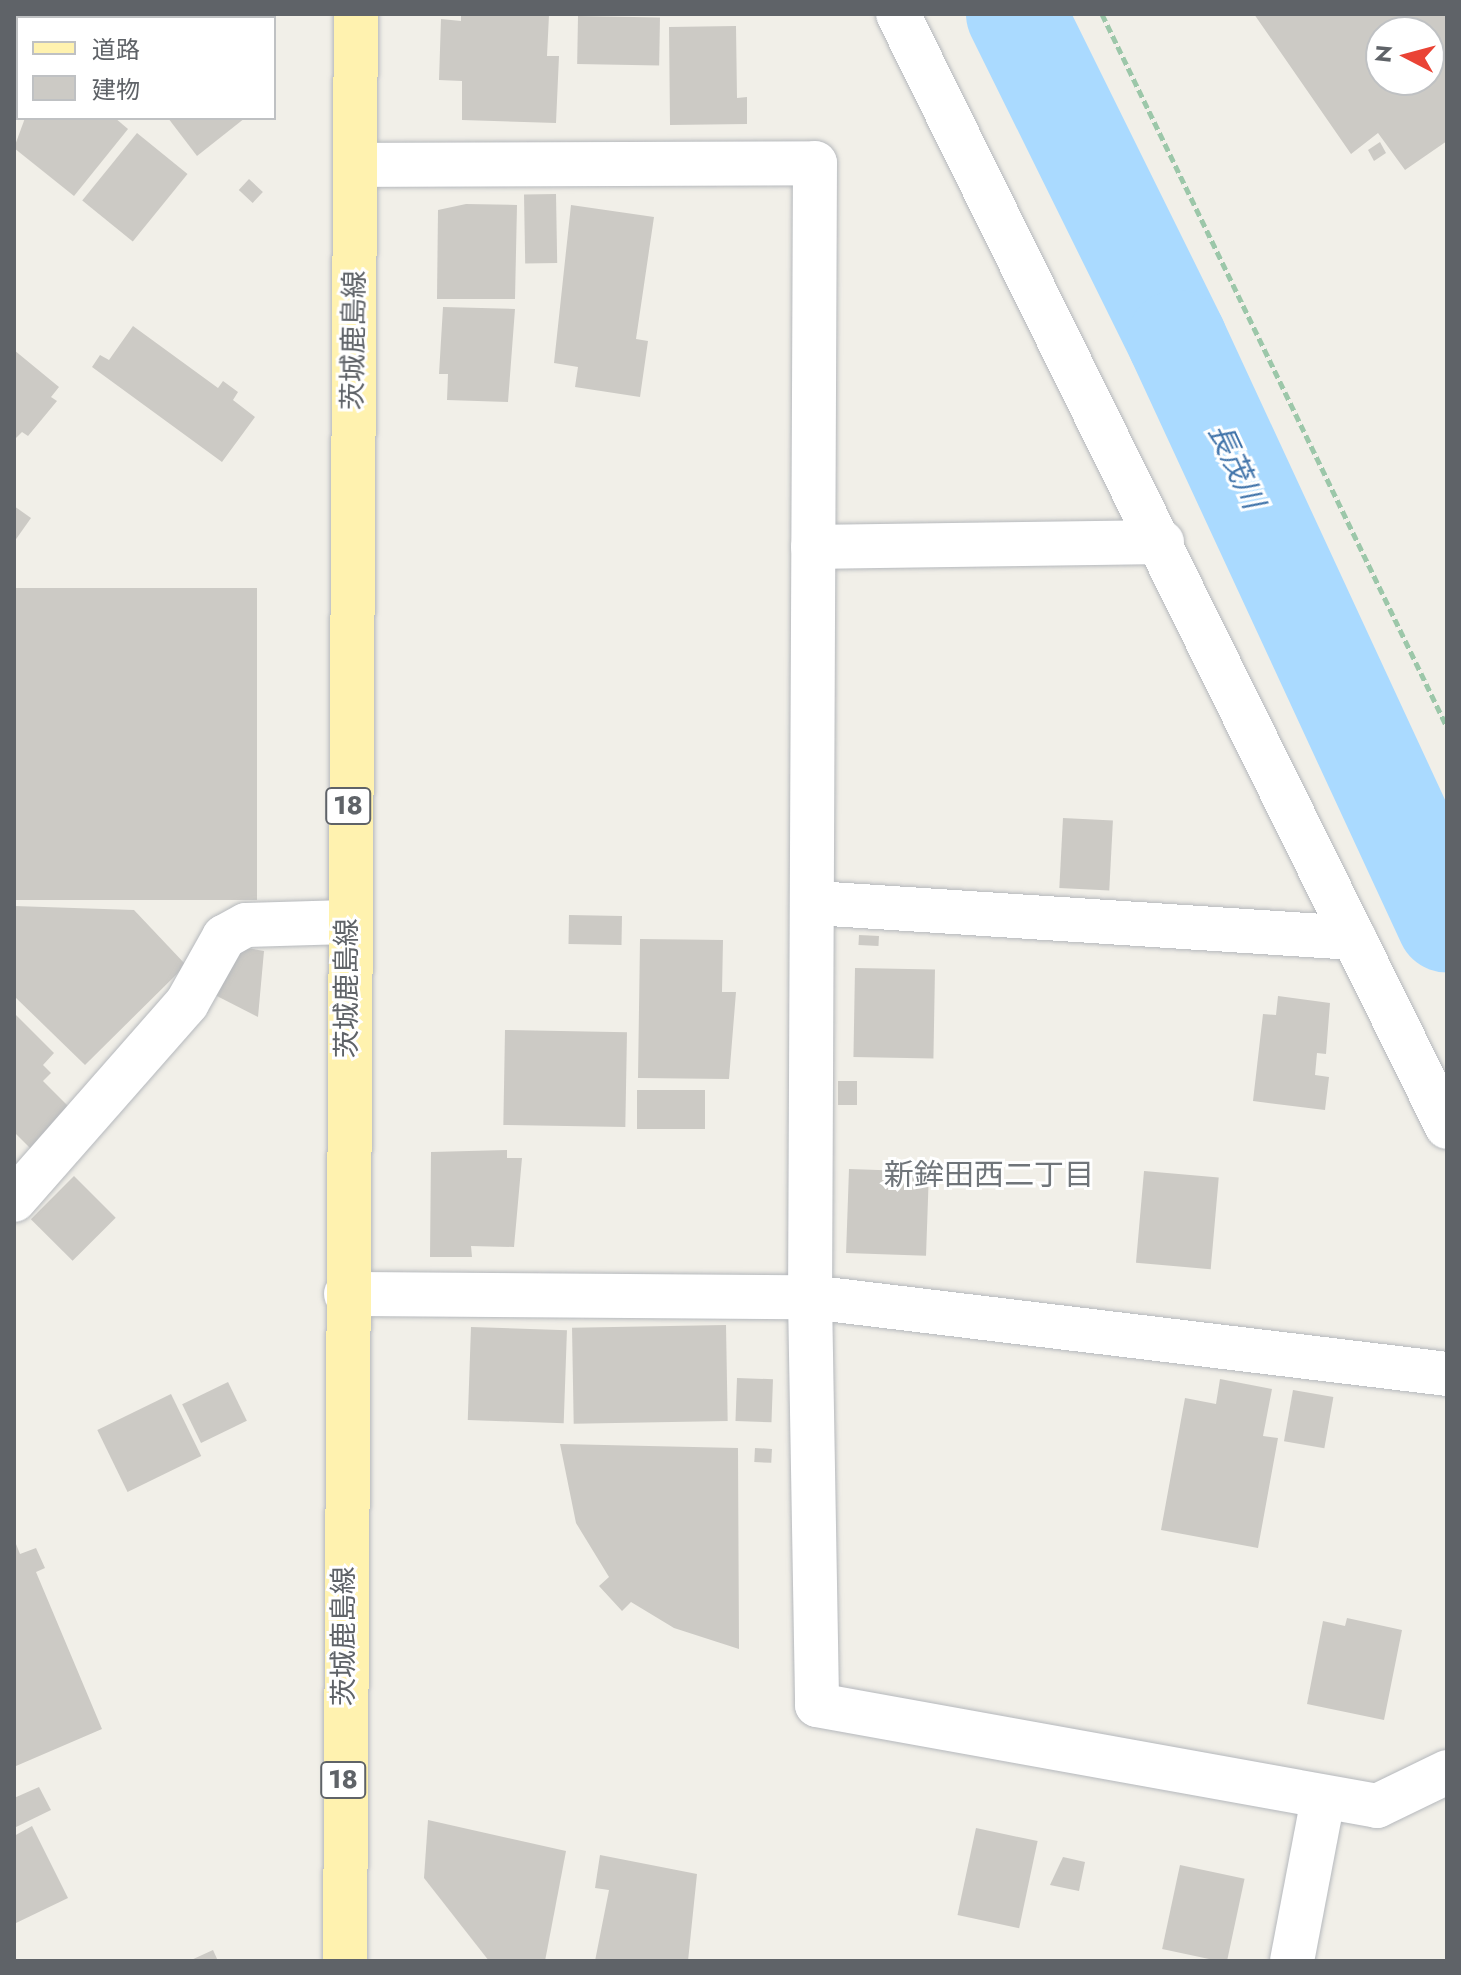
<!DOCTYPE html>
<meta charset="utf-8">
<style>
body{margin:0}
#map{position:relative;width:1461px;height:1975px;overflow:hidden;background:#f1efe8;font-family:Jost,"Noto Sans JP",sans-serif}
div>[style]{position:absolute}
.river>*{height:100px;margin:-50px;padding:0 50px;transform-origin:50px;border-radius:50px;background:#aadaff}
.building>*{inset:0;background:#cccac5;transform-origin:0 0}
.path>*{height:5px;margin-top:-2.5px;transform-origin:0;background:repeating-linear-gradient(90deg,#9cc7a9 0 8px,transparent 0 12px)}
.roads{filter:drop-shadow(0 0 2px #b5b8bc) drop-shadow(0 0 2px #b5b8bc)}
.minor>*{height:44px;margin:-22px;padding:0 22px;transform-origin:22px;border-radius:22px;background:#fff}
.major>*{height:44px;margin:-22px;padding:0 22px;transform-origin:22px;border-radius:22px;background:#fff2af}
span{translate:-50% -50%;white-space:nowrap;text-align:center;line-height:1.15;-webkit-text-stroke:6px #fff;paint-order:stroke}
.shield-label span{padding:2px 6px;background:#fff;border:2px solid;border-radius:6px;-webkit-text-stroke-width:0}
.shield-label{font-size:26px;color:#5f6368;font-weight:700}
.street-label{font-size:28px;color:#5f6368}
.water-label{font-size:30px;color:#4174aa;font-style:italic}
.neighbourhood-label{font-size:30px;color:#70757a}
.frame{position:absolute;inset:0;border:16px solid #5f6368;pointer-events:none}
.legend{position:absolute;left:16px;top:16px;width:260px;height:104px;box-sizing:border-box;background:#fff;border:2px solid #bfc1c3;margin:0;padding:10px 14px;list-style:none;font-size:24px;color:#5f6368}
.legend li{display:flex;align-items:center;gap:16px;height:40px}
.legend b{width:40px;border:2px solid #bfc1c3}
.north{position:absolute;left:1365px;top:16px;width:80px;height:80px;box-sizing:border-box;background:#fff;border:2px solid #bfc1c3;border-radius:50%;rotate:276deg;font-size:22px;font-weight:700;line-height:32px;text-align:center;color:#5f6368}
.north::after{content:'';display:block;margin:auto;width:28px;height:36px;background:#ea4335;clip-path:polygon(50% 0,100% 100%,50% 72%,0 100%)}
</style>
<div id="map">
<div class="river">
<div style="left:1016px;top:14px;width:364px;rotate:63.7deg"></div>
<div style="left:1177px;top:340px;width:642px;rotate:65.15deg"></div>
</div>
<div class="building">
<div style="clip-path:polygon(14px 14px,45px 14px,18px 21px)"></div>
<div style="clip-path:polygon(94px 14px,169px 14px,171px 15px,91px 18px)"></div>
<div style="clip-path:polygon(176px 14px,271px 14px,270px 18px)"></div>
<div style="clip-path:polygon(461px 14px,549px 15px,547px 56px,559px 56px,556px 123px,462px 120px,462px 81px,439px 80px,441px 19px,461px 21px)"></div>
<div style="clip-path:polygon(evenodd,1254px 14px,1447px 14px,1447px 141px,1405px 170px,1378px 133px,1351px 154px,1254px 14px,1381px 32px,1429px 32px,1429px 80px,1381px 80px,1381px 32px)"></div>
<div style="left:578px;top:16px;width:82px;height:48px;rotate:1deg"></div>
<div style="clip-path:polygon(736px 26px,737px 98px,747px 97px,747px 124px,670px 125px,669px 27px)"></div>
<div style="clip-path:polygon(25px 118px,115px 118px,128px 129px,74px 196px,14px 148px)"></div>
<div style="clip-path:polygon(168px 118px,245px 118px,197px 156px)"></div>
<div style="left:137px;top:133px;width:65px;height:87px;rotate:39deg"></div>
<div style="clip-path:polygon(1380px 142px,1386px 153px,1374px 161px,1368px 150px)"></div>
<div style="left:249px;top:179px;width:19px;height:15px;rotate:43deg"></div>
<div style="left:556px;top:194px;width:69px;height:32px;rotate:89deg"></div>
<div style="clip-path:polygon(466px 204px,517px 205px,515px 299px,437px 299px,438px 210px)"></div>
<div style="clip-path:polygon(571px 205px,654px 217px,636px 339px,648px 341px,640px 397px,575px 387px,578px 367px,554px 363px)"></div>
<div style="clip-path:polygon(443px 307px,515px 309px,508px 402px,447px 400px,448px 374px,439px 374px)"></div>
<div style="clip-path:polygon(133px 326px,218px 388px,223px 381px,238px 392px,233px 400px,255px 417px,222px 462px,92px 367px,100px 355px,109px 360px)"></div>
<div style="clip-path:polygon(14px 350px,59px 387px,51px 397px,57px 401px,28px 436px,22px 432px,14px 440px)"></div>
<div style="clip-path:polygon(14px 506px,31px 518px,14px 542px)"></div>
<div style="left:14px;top:588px;width:243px;height:312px"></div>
<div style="left:1063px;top:818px;width:50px;height:70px;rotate:3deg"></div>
<div style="clip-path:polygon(14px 906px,134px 910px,186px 965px,85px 1065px,14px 996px)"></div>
<div style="left:569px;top:915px;width:53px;height:29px;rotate:1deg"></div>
<div style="left:859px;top:935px;width:20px;height:10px;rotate:3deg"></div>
<div style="clip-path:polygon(640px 939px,723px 940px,722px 992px,736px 992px,729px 1079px,638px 1078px)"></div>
<div style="clip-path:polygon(235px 946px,264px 951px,258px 1017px,213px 994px)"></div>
<div style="left:855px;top:968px;width:80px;height:89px;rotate:1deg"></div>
<div style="clip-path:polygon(1278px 996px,1330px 1003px,1326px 1054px,1317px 1053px,1315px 1075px,1329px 1077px,1325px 1110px,1253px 1101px,1263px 1014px,1276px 1015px)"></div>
<div style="clip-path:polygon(14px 1013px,54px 1053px,43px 1065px,51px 1073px,43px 1081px,74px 1112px,34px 1152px,14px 1132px)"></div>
<div style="left:505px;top:1030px;width:122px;height:95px;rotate:1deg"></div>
<div style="left:838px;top:1081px;width:19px;height:24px"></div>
<div style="left:637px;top:1090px;width:68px;height:39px"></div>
<div style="clip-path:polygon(507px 1150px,507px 1158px,522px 1158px,514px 1247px,471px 1246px,472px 1257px,430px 1257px,431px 1152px)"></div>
<div style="left:849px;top:1169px;width:80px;height:84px;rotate:2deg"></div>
<div style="left:1144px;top:1171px;width:75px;height:92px;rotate:5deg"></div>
<div style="left:74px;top:1176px;width:59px;height:61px;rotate:45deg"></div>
<div style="left:726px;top:1325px;width:96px;height:154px;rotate:89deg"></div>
<div style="left:471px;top:1327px;width:96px;height:93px;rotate:2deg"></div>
<div style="left:737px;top:1378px;width:36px;height:43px;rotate:2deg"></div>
<div style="clip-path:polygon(1220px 1379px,1272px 1389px,1263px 1436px,1278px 1438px,1258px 1548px,1161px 1530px,1185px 1398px,1216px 1404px)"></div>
<div style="left:228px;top:1382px;width:43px;height:51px;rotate:64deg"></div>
<div style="left:1293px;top:1390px;width:41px;height:52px;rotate:10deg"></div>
<div style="left:171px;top:1394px;width:69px;height:82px;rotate:64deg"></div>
<div style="clip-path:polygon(560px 1444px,738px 1448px,739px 1649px,674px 1628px,631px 1602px,622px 1611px,599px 1586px,609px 1577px,576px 1523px)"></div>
<div style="left:755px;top:1448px;width:17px;height:14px;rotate:3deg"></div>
<div style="clip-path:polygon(14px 1539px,20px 1554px,36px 1548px,45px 1568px,36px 1572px,102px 1729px,16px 1766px)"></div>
<div style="clip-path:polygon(1347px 1618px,1402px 1630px,1384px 1720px,1307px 1704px,1323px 1621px,1345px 1626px)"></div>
<div style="clip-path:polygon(39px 1787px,51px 1810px,14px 1828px,14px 1798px)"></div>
<div style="clip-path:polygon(428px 1820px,566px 1851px,545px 1961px,489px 1961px,424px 1878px)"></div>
<div style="clip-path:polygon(32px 1826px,68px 1898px,16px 1923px,14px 1836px)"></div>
<div style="left:976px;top:1828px;width:63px;height:89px;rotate:12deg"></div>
<div style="clip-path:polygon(600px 1855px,697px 1874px,688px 1961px,595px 1961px,609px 1890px,595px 1888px)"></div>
<div style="clip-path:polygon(1063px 1857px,1085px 1862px,1079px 1891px,1050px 1885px)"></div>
<div style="left:1180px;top:1865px;width:66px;height:86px;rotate:12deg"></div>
<div style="clip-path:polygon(213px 1950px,218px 1961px,189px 1961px)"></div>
</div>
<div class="path">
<div style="left:1102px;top:14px;width:792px;rotate:64.18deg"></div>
</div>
<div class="roads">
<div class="minor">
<div style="left:898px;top:14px;width:1241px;rotate:63.74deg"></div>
<div style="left:356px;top:165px;width:459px;rotate:-0.2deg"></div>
<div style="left:815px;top:163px;width:1134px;rotate:90.25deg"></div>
<div style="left:810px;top:1297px;width:408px;rotate:89deg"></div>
<div style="left:817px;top:1705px;width:569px;rotate:10.22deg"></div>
<div style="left:1377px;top:1806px;width:78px;rotate:-25.9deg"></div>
<div style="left:813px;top:547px;width:349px;rotate:-0.8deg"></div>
<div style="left:815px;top:903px;width:540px;rotate:3.72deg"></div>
<div style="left:14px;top:1200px;width:262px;rotate:-48.7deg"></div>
<div style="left:187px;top:1003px;width:76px;rotate:-60.7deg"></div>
<div style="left:224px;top:937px;width:25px;rotate:-29deg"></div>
<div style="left:246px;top:925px;width:101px;rotate:-1.7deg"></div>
<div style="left:346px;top:1294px;width:464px;rotate:0.4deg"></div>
<div style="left:810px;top:1297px;width:642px;rotate:6.89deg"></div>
<div style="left:1292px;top:1961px;width:166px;rotate:-79.2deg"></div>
</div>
<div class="major">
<div style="left:345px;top:1961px;width:1947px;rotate:-89.68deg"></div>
</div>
</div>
<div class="shield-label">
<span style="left:348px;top:806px">18</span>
<span style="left:343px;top:1780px">18</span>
</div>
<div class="street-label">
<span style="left:354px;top:340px;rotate:-89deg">茨城鹿島線</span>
<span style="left:347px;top:988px;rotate:-90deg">茨城鹿島線</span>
<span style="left:344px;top:1636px;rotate:-90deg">茨城鹿島線</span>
</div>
<div class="water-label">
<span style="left:1236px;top:466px;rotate:65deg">長茂川</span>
</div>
<div class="neighbourhood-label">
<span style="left:989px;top:1175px">新鉾田西二丁目</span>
</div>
<div class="frame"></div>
<ul class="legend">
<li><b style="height:10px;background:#fff2af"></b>道路</li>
<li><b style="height:22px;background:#cccac5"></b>建物</li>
</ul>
<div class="north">N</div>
</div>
